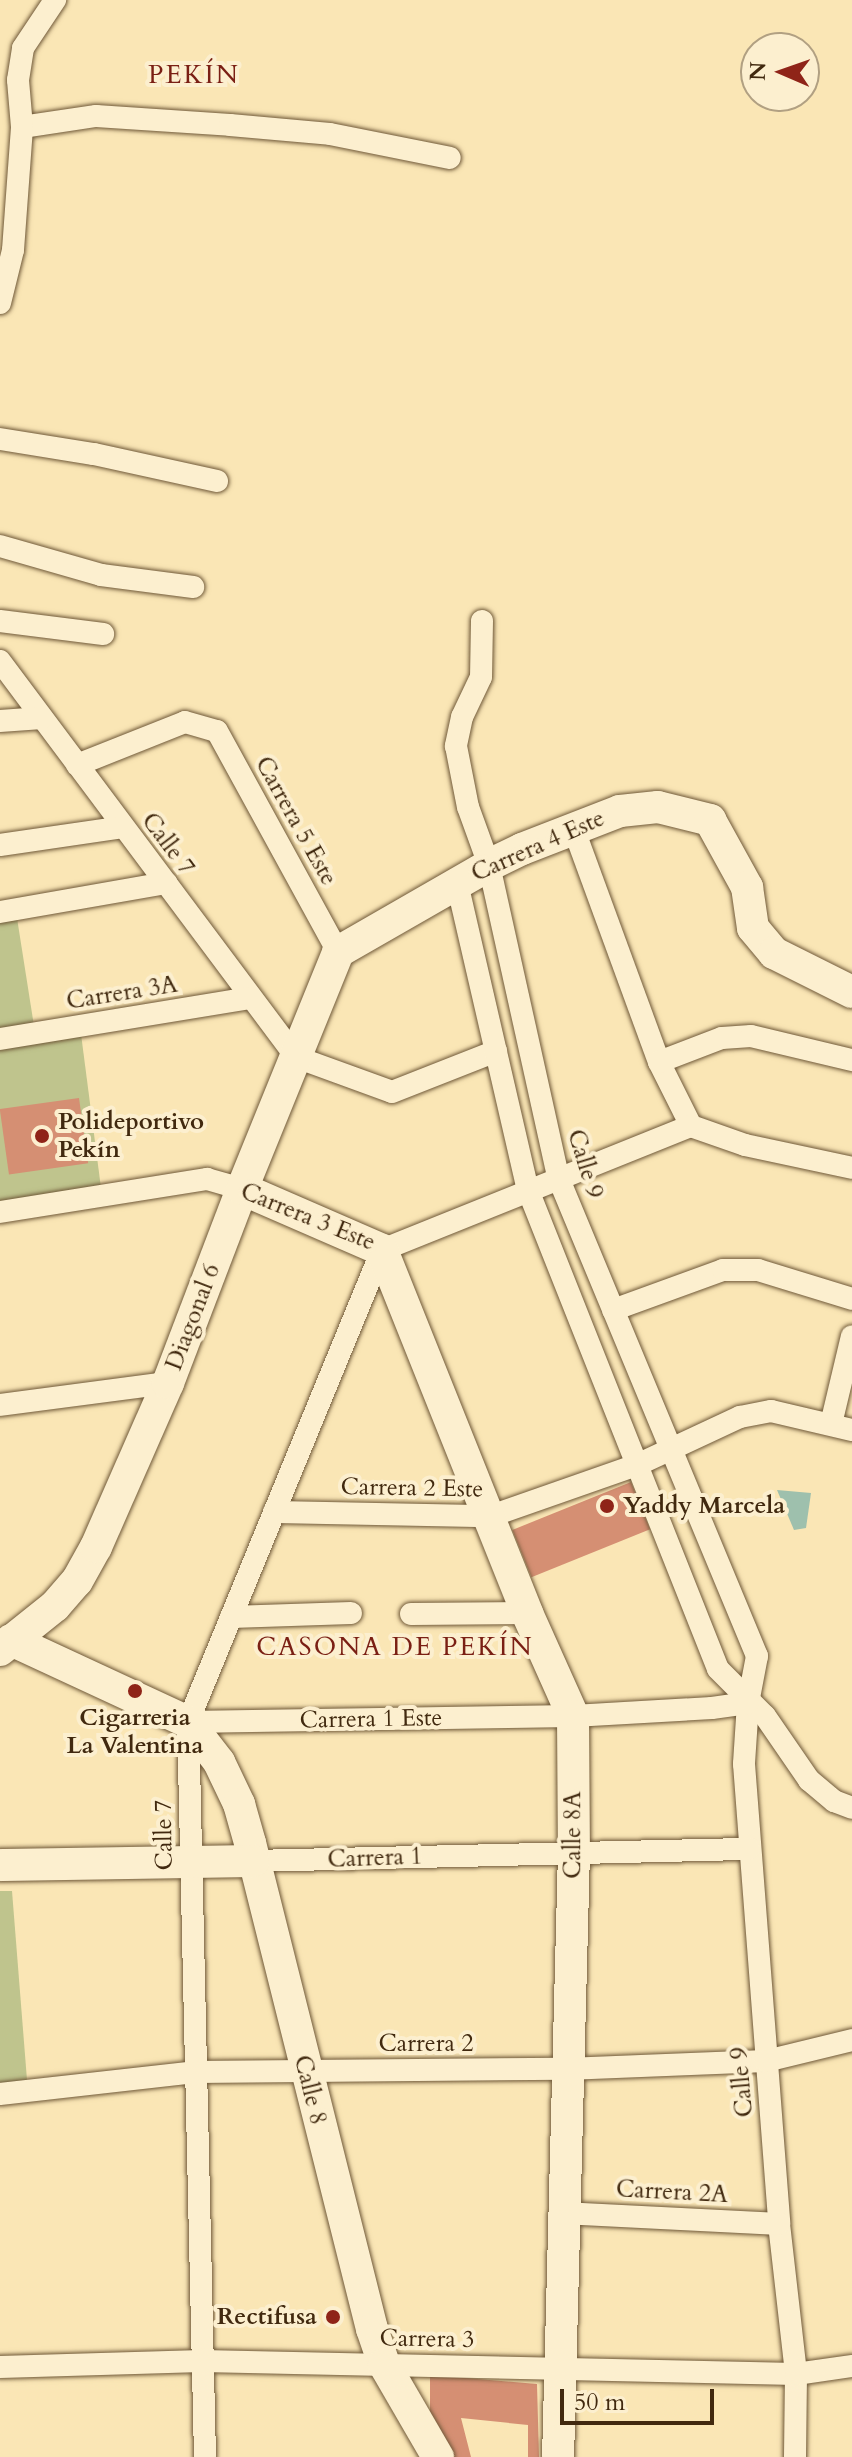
<!DOCTYPE html>
<meta charset="utf-8">
<style>
body{margin:0}
#map{position:relative;width:852px;height:2457px;overflow:hidden;background:#fae6b5;font-family:Cardo,serif}
div>[style]{position:absolute}
.green>*{inset:0;background:#bfc48d}
.water>*{inset:0;background:#9ec0ad}
.building>*{inset:0;background:#d58f73;transform-origin:0 0}
.roads{filter:drop-shadow(0 0 2px #6f5838) drop-shadow(0 0 2px #6f5838)}
.street>*{height:22px;margin:-11px;padding:0 11px;transform-origin:11px;border-radius:11px;background:#fcefcf}
.secondary>*{height:32px;margin:-16px;padding:0 16px;transform-origin:16px;border-radius:16px;background:#fcefcf}
.dots>*{width:22px;height:22px;translate:-50% -50%;box-sizing:border-box;border:4px solid #fcefcf;border-radius:50%}
span{translate:-50% -50%;white-space:nowrap;text-align:center;line-height:1.15;-webkit-text-stroke:8px #fcefcf;paint-order:stroke}
.street-label{font-size:24px;color:#41290f}
.poi-label{font-size:24px;color:#41290f;font-weight:700}
.left{translate:0 -50%;text-align:left}
.right{translate:-100% -50%;text-align:right}
.neighbourhood-label{font-size:26px;color:#7a1f14;letter-spacing:2px}
.north{position:absolute;left:740px;top:32px;width:80px;height:80px;box-sizing:border-box;background:#fcefcf;border:2px solid #b1a082;border-radius:50%;rotate:272deg;font-size:22px;font-weight:700;line-height:32px;text-align:center;color:#41290f}
.north::after{content:'';display:block;margin:auto;width:28px;height:36px;background:#8f2418;clip-path:polygon(50% 0,100% 100%,50% 72%,0 100%)}
.scale{position:absolute;left:560px;top:2389px;width:154px;height:36px;box-sizing:border-box;border:4px solid #41290f;border-top:0;padding-left:10px;font-size:24px;line-height:28px;white-space:nowrap;color:#41290f;-webkit-text-stroke:6px #fcefcf;paint-order:stroke}
</style>
<div id="map">
<div class="green">
<div style="clip-path:polygon(17px 918px,34px 1026px,0 1031px,0 921px)"></div>
<div style="clip-path:polygon(81px 1034px,101px 1188px,0 1204px,0 1047px)"></div>
<div style="clip-path:polygon(0 1891px,12px 1891px,27px 2080px,0 2084px)"></div>
</div>
<div class="water">
<div style="clip-path:polygon(777px 1490px,811px 1493px,806px 1528px,794px 1530px)"></div>
</div>
<div class="building">
<div style="left:79px;top:1098px;width:66px;height:80px;rotate:82deg"></div>
<div style="left:631px;top:1482px;width:51px;height:128px;rotate:68deg"></div>
<div style="clip-path:polygon(430px 2375px,537px 2384px,539px 2457px,528px 2457px,528px 2425px,461px 2418px,471px 2457px,452px 2457px,430px 2416px)"></div>
</div>
<div class="roads">
<div class="street">
<div style="left:22px;top:127px;width:75px;rotate:-8.5deg"></div>
<div style="left:96px;top:116px;width:134px;rotate:3.8deg"></div>
<div style="left:230px;top:125px;width:100px;rotate:5.1deg"></div>
<div style="left:330px;top:134px;width:122px;rotate:11.3deg"></div>
<div style="left:0;top:303px;width:55px;rotate:-76.2deg"></div>
<div style="left:13px;top:250px;width:123px;rotate:-85.8deg"></div>
<div style="left:22px;top:127px;width:47px;rotate:-94.9deg"></div>
<div style="left:18px;top:80px;width:32px;rotate:-81deg"></div>
<div style="left:23px;top:48px;width:58px;rotate:-56.3deg"></div>
<div style="left:0;top:439px;width:95px;rotate:9.1deg"></div>
<div style="left:94px;top:454px;width:126px;rotate:12.4deg"></div>
<div style="left:0;top:546px;width:105px;rotate:16deg"></div>
<div style="left:101px;top:575px;width:93px;rotate:7.4deg"></div>
<div style="left:0;top:621px;width:104px;rotate:7.2deg"></div>
<div style="left:482px;top:621px;width:56px;rotate:91deg"></div>
<div style="left:481px;top:677px;width:44px;rotate:115.4deg"></div>
<div style="left:462px;top:717px;width:30px;rotate:102deg"></div>
<div style="left:456px;top:746px;width:62px;rotate:78.9deg"></div>
<div style="left:468px;top:807px;width:62px;rotate:70.1deg"></div>
<div style="left:489px;top:865px;width:320px;rotate:77.5deg"></div>
<div style="left:558px;top:1177px;width:519px;rotate:67.44deg"></div>
<div style="left:757px;top:1656px;width:48px;rotate:100.8deg"></div>
<div style="left:748px;top:1703px;width:61px;rotate:93.8deg"></div>
<div style="left:744px;top:1764px;width:461px;rotate:85.6deg"></div>
<div style="left:779px;top:2224px;width:151px;rotate:83.5deg"></div>
<div style="left:796px;top:2374px;width:83px;rotate:90.7deg"></div>
<div style="left:0;top:661px;width:494px;rotate:53.2deg"></div>
<div style="left:296px;top:1057px;width:102px;rotate:20deg"></div>
<div style="left:392px;top:1092px;width:112px;rotate:-21.5deg"></div>
<div style="left:0;top:721px;width:42px;rotate:-4.1deg"></div>
<div style="left:77px;top:765px;width:116px;rotate:-21.7deg"></div>
<div style="left:185px;top:722px;width:33px;rotate:16deg"></div>
<div style="left:217px;top:731px;width:252px;rotate:61.3deg"></div>
<div style="left:573px;top:827px;width:250px;rotate:69.9deg"></div>
<div style="left:659px;top:1062px;width:72px;rotate:63.4deg"></div>
<div style="left:691px;top:1126px;width:57px;rotate:19.4deg"></div>
<div style="left:745px;top:1145px;width:109px;rotate:12.1deg"></div>
<div style="left:0;top:845px;width:124px;rotate:-8.3deg"></div>
<div style="left:457px;top:883px;width:315px;rotate:77deg"></div>
<div style="left:528px;top:1190px;width:515px;rotate:68.36deg"></div>
<div style="left:718px;top:1669px;width:66px;rotate:45deg"></div>
<div style="left:765px;top:1716px;width:78px;rotate:55.5deg"></div>
<div style="left:809px;top:1780px;width:33px;rotate:40deg"></div>
<div style="left:834px;top:1801px;width:19px;rotate:21deg"></div>
<div style="left:0;top:912px;width:169px;rotate:-9.9deg"></div>
<div style="left:0;top:1039px;width:254px;rotate:-9.3deg"></div>
<div style="left:659px;top:1062px;width:67px;rotate:-20.9deg"></div>
<div style="left:722px;top:1038px;width:29px;rotate:-4deg"></div>
<div style="left:751px;top:1036px;width:104px;rotate:13.4deg"></div>
<div style="left:0;top:1212px;width:210px;rotate:-9.1deg"></div>
<div style="left:207px;top:1179px;width:36px;rotate:16deg"></div>
<div style="left:613px;top:1310px;width:117px;rotate:-20deg"></div>
<div style="left:723px;top:1270px;width:35px"></div>
<div style="left:758px;top:1270px;width:98px;rotate:17.1deg"></div>
<div style="left:0;top:1405px;width:169px;rotate:-7.5deg"></div>
<div style="left:831px;top:1424px;width:90px;rotate:-76.6deg"></div>
<div style="left:274px;top:1512px;width:217px;rotate:1.1deg"></div>
<div style="left:491px;top:1516px;width:155px;rotate:-19.3deg"></div>
<div style="left:637px;top:1465px;width:114px;rotate:-25deg"></div>
<div style="left:740px;top:1417px;width:32px;rotate:-11deg"></div>
<div style="left:771px;top:1411px;width:83px;rotate:13.2deg"></div>
<div style="left:411px;top:1614px;width:116px;rotate:-0.5deg"></div>
<div style="left:231px;top:1617px;width:120px;rotate:-1.9deg"></div>
<div style="left:188px;top:1722px;width:385px;rotate:-0.9deg"></div>
<div style="left:573px;top:1716px;width:139px;rotate:-3.3deg"></div>
<div style="left:712px;top:1708px;width:36px;rotate:-8deg"></div>
<div style="left:253px;top:1861px;width:496px;rotate:-1.4deg"></div>
<div style="left:0;top:2094px;width:196px;rotate:-6.4deg"></div>
<div style="left:195px;top:2072px;width:371px;rotate:-0.5deg"></div>
<div style="left:566px;top:2069px;width:200px;rotate:-2.3deg"></div>
<div style="left:766px;top:2061px;width:89px;rotate:-13.7deg"></div>
<div style="left:563px;top:2213px;width:216px;rotate:2.9deg"></div>
<div style="left:0;top:2367px;width:202px;rotate:-1.7deg"></div>
<div style="left:202px;top:2361px;width:594px;rotate:1.25deg"></div>
<div style="left:796px;top:2374px;width:57px;rotate:-8.1deg"></div>
<div style="left:205px;top:2457px;width:735px;rotate:-91.32deg"></div>
<div style="left:188px;top:1722px;width:510px;rotate:-67.66deg"></div>
<div style="left:382px;top:1250px;width:333px;rotate:-21.9deg"></div>
</div>
<div class="secondary">
<div style="left:242px;top:1189px;width:153px;rotate:23.5deg"></div>
<div style="left:382px;top:1250px;width:391px;rotate:68.2deg"></div>
<div style="left:527px;top:1613px;width:113px;rotate:65.9deg"></div>
<div style="left:573px;top:1716px;width:136px;rotate:89.6deg"></div>
<div style="left:574px;top:1852px;width:605px;rotate:91.51deg"></div>
<div style="left:11px;top:1640px;width:195px;rotate:24.9deg"></div>
<div style="left:188px;top:1722px;width:51px;rotate:52.2deg"></div>
<div style="left:219px;top:1762px;width:47px;rotate:64.5deg"></div>
<div style="left:239px;top:1804px;width:41px;rotate:74.2deg"></div>
<div style="left:250px;top:1843px;width:501px;rotate:75.91deg"></div>
<div style="left:372px;top:2329px;width:37px;rotate:71deg"></div>
<div style="left:384px;top:2364px;width:108px;rotate:59.9deg"></div>
<div style="left:0;top:1650px;width:70px;rotate:-38.7deg"></div>
<div style="left:55px;top:1606px;width:33px;rotate:-49deg"></div>
<div style="left:77px;top:1581px;width:39px;rotate:-61deg"></div>
<div style="left:96px;top:1547px;width:179px;rotate:-66.3deg"></div>
<div style="left:168px;top:1383px;width:208px;rotate:-69.1deg"></div>
<div style="left:242px;top:1189px;width:256px;rotate:-67.9deg"></div>
<div style="left:338px;top:952px;width:174px;rotate:-29.9deg"></div>
<div style="left:489px;top:865px;width:37px;rotate:-26deg"></div>
<div style="left:522px;top:849px;width:105px;rotate:-21.2deg"></div>
<div style="left:620px;top:811px;width:38px;rotate:-6deg"></div>
<div style="left:658px;top:807px;width:54px;rotate:14deg"></div>
<div style="left:710px;top:820px;width:77px;rotate:61.1deg"></div>
<div style="left:747px;top:887px;width:41px;rotate:81.7deg"></div>
<div style="left:753px;top:928px;width:33px;rotate:50deg"></div>
<div style="left:774px;top:953px;width:87px;rotate:26.6deg"></div>
<div style="left:0;top:1865px;width:253px;rotate:-0.9deg"></div>
</div>
</div>
<div class="dots">
<div style="left:42px;top:1136px;background:#8f2418"></div>
<div style="left:607px;top:1506px;background:#8f2418"></div>
<div style="left:135px;top:1691px;background:#8f2418"></div>
<div style="left:333px;top:2317px;background:#8f2418"></div>
</div>
<div class="street-label">
<span style="left:296px;top:821px;rotate:61deg">Carrera 5 Este</span>
<span style="left:168px;top:844px;rotate:53deg">Calle 7</span>
<span style="left:538px;top:846px;rotate:-24deg">Carrera 4 Este</span>
<span style="left:122px;top:993px;rotate:-9deg">Carrera 3A</span>
<span style="left:585px;top:1164px;rotate:73deg">Calle 9</span>
<span style="left:308px;top:1217px;rotate:22deg">Carrera 3 Este</span>
<span style="left:193px;top:1317px;rotate:-69deg">Diagonal 6</span>
<span style="left:412px;top:1488px;rotate:1deg">Carrera 2 Este</span>
<span style="left:371px;top:1719px;rotate:-1deg">Carrera 1 Este</span>
<span style="left:164px;top:1835px;rotate:-91deg">Calle 7</span>
<span style="left:573px;top:1835px;rotate:-90deg">Calle 8A</span>
<span style="left:375px;top:1858px;rotate:-2deg">Carrera 1</span>
<span style="left:426px;top:2044px">Carrera 2</span>
<span style="left:742px;top:2082px;rotate:-95deg">Calle 9</span>
<span style="left:310px;top:2090px;rotate:76deg">Calle 8</span>
<span style="left:672px;top:2192px;rotate:3deg">Carrera 2A</span>
<span style="left:427px;top:2339px;rotate:1deg">Carrera 3</span>
</div>
<div class="poi-label">
<span class="left" style="left:58px;top:1136px">Polideportivo<br>Pekín</span>
<span class="left" style="left:623px;top:1506px">Yaddy Marcela</span>
<span style="left:135px;top:1732px">Cigarreria<br>La Valentina</span>
<span class="right" style="left:317px;top:2317px">Rectifusa</span>
</div>
<div class="neighbourhood-label">
<span style="left:194px;top:75px">PEKÍN</span>
<span style="left:395px;top:1647px">CASONA DE PEKÍN</span>
</div>
<div class="north">N</div>
<div class="scale">50 m</div>
</div>
